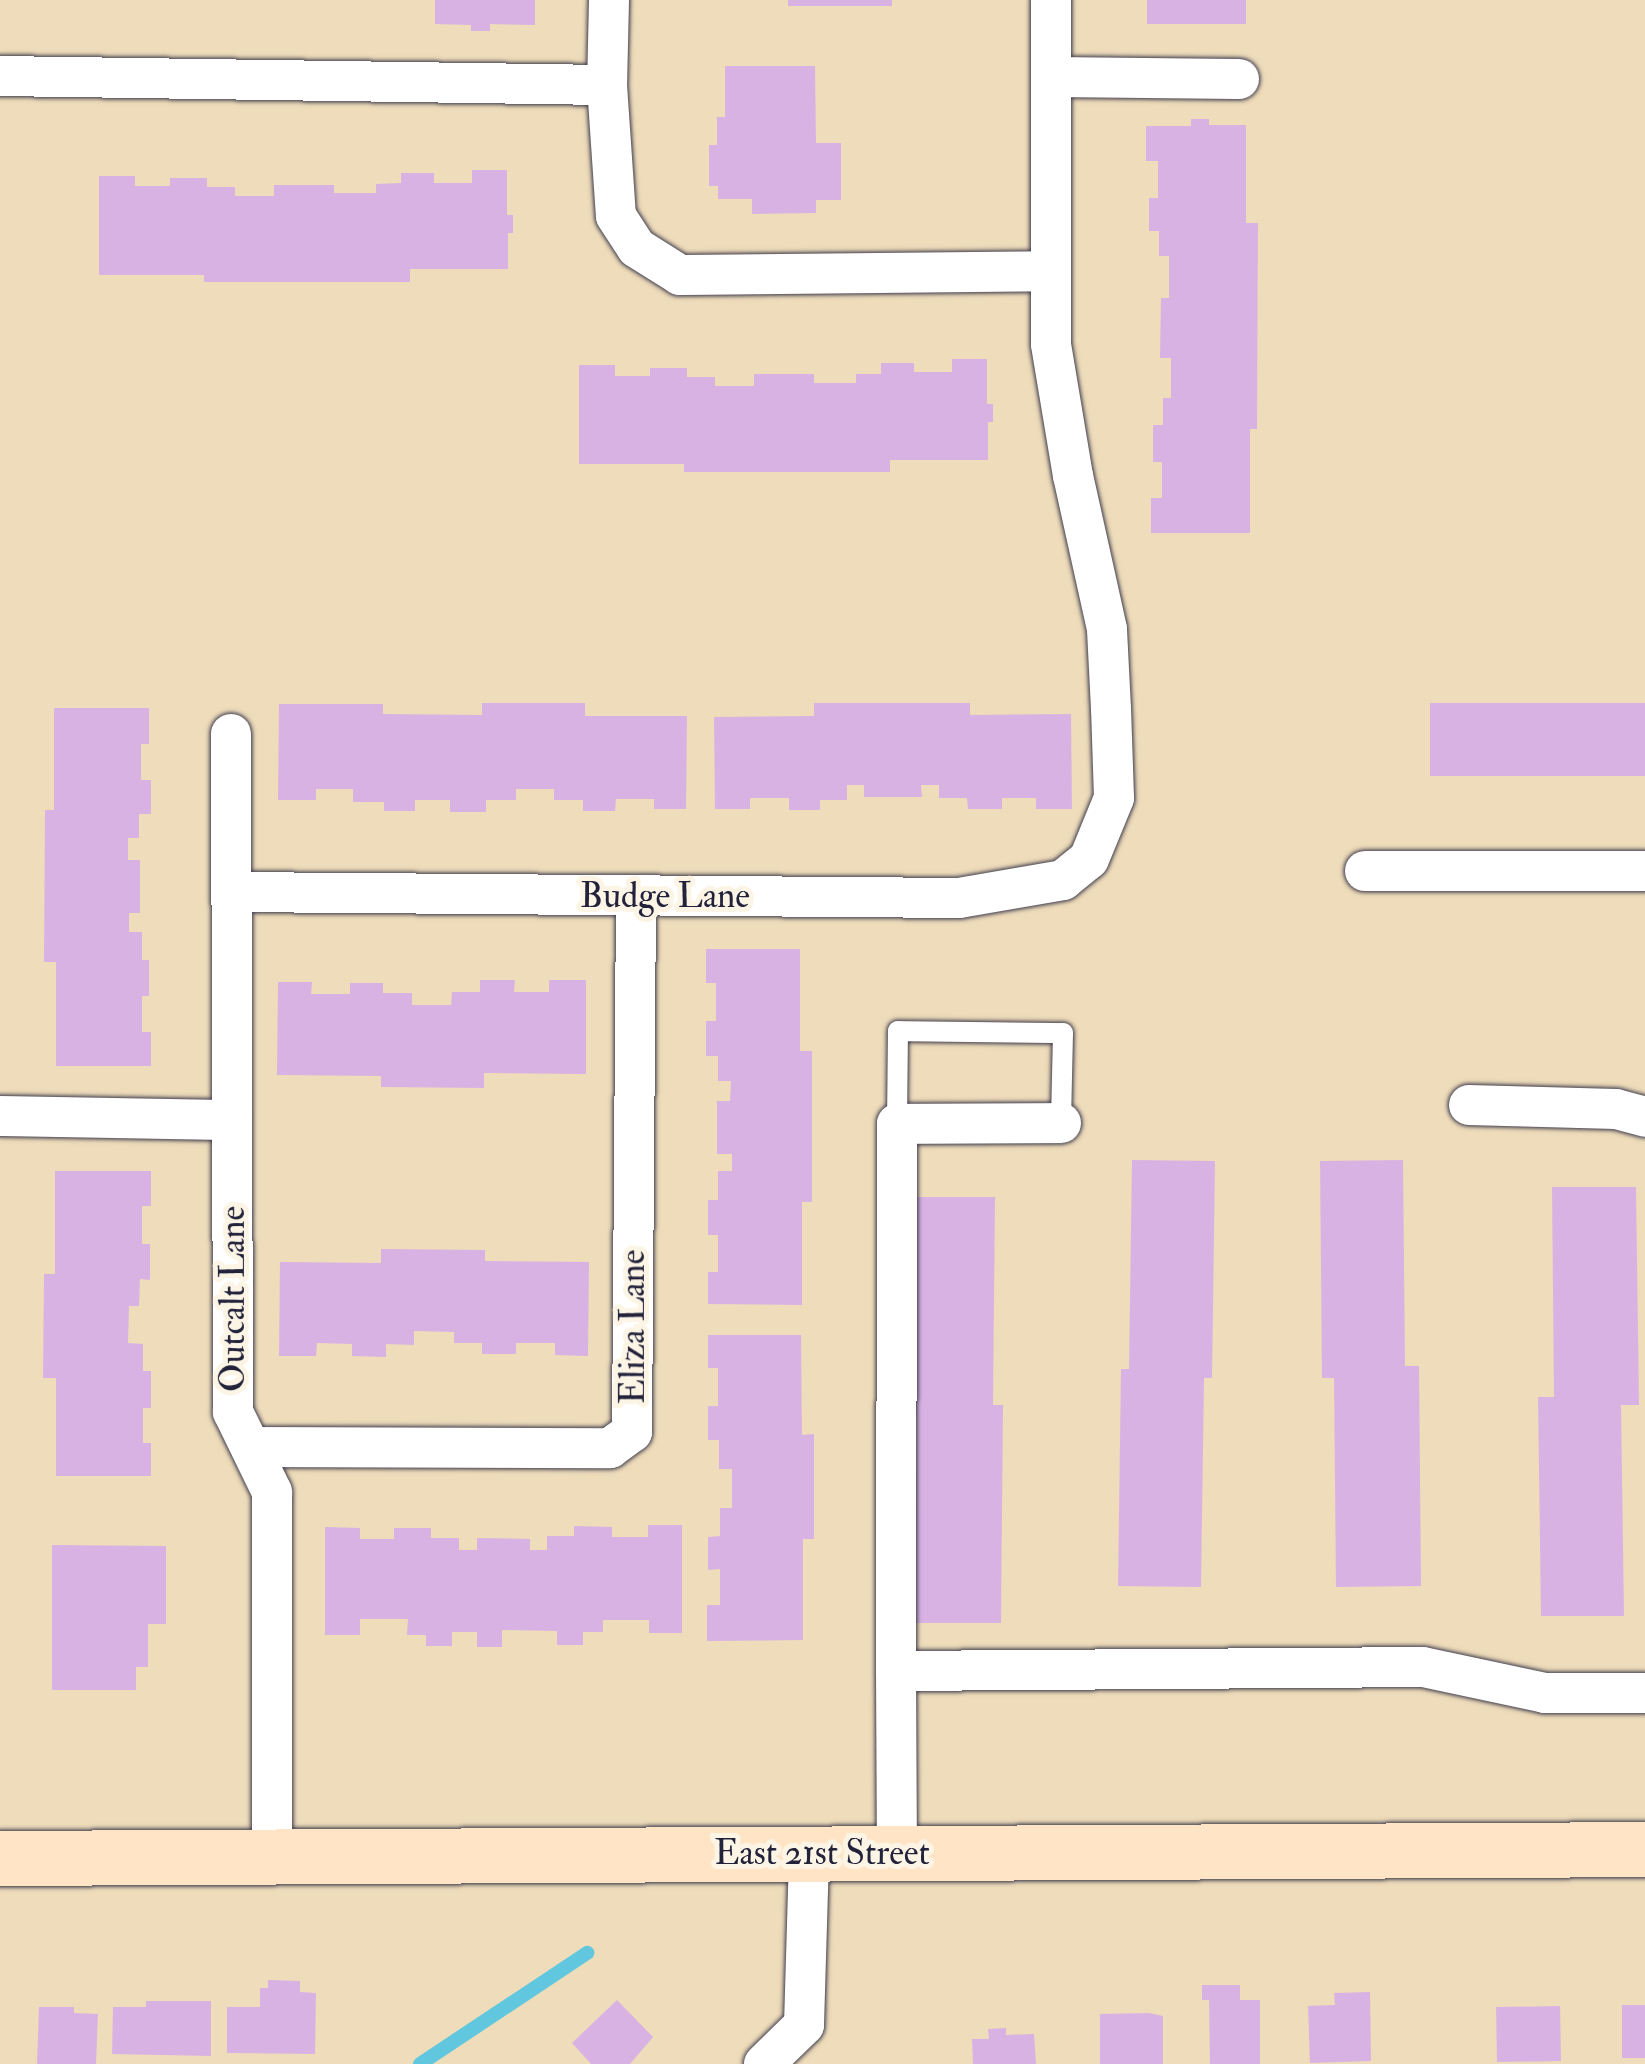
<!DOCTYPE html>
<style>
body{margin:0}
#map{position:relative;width:1645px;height:2064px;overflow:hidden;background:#eedcba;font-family:"IM FELL Double Pica",serif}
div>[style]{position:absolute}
.stream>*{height:14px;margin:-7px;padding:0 7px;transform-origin:7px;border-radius:7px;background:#61c7de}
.building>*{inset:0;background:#d9b2e4;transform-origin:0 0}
.roads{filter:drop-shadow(0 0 2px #413e4e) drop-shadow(0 0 2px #413e4e)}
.lane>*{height:20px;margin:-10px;padding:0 10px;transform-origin:10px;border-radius:10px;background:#fff}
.street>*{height:40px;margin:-20px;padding:0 20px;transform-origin:20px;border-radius:20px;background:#fff}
.secondary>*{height:55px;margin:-27.5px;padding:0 27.5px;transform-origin:27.5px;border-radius:27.5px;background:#ffe4c6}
span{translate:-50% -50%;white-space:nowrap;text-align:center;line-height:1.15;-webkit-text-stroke:10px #fcf5e5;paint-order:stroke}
.street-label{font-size:35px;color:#22223b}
</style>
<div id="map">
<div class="stream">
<div style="left:420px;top:2064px;width:201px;rotate:-33.6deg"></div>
</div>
<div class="building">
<div style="clip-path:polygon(435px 0,535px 0,535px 25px,490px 24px,490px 31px,471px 31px,471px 25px,435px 24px)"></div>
<div style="left:788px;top:0;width:104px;height:6px"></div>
<div style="left:1147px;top:0;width:99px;height:24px"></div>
<div style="clip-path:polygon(725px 66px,815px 66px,816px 143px,841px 143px,841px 200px,816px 200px,816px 213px,752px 214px,752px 199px,718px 199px,718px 186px,709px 186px,709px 145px,717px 145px,717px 117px,725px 117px)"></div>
<div style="clip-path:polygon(1191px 119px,1209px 119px,1209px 125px,1246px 125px,1246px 223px,1258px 223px,1257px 429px,1250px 429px,1250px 533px,1151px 533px,1151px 498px,1162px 498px,1162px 462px,1153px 462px,1153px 425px,1163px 425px,1163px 398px,1171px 398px,1171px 358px,1160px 358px,1161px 298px,1169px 298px,1169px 256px,1159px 256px,1159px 231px,1149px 231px,1149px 198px,1158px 198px,1158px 161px,1146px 161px,1146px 126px,1191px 126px)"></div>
<div style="clip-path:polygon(472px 170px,507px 170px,507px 215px,513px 215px,513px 233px,508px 233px,508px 269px,410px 269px,410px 282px,204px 282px,204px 275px,99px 275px,99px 176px,135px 176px,135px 186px,170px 186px,170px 178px,207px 178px,207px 187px,235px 187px,235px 196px,274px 196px,274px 185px,334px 185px,334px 193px,376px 193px,376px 184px,401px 183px,401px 173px,434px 173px,434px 183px,472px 183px)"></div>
<div style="clip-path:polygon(952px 359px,987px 359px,987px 404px,993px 404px,993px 422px,988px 422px,988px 460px,890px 460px,890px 472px,684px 472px,684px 464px,579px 464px,579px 365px,615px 365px,615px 376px,650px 376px,650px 368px,687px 368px,687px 377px,715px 377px,715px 386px,754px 386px,754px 374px,814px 374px,814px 383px,856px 383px,856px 374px,881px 374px,881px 363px,914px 363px,914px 372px,952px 372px)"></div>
<div style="clip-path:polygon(482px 703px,585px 703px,585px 716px,687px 716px,686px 809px,654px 809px,654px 799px,616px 799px,615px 811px,583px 811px,583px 800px,554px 800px,554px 789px,516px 789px,516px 800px,486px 800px,486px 812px,450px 812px,450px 800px,415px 800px,415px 811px,384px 811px,384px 802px,353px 802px,353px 789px,316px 789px,316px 800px,278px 800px,279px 704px,383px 704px,383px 714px,482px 715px)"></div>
<div style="clip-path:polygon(814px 703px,970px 703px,970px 715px,1071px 714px,1072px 809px,1036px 809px,1036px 798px,1002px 798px,1002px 809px,968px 809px,967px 798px,939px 798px,939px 785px,921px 785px,922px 797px,864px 797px,864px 785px,847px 785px,847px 800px,820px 800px,820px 810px,789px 810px,789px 798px,750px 798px,750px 809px,715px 809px,714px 717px,814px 716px)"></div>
<div style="left:1430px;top:703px;width:215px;height:73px"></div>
<div style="clip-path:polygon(54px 708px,149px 708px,149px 744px,141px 744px,141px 780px,151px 780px,151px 814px,139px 814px,139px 838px,128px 838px,128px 860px,140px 860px,140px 913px,129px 913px,129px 932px,142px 932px,142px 960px,149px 960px,149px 996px,142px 996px,142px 1032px,151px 1032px,151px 1066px,56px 1066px,56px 962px,44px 962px,45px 810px,54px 810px)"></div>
<div style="clip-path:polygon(706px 949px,800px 949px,800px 1051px,812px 1051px,812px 1202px,802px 1202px,802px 1305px,708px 1304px,708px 1272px,718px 1272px,718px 1235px,708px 1235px,708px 1200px,718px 1200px,718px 1171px,732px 1171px,732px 1154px,717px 1154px,717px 1101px,730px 1101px,731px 1081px,718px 1081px,718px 1056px,706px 1056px,706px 1021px,716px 1021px,716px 983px,706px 983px)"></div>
<div style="clip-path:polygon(480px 980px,515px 980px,514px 992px,549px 992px,549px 980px,586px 980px,586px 1074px,484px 1073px,484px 1088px,381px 1087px,381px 1076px,277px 1075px,278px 982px,312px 982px,311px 994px,350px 994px,350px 983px,383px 983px,383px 993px,412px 993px,412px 1005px,451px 1005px,452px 992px,480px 992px)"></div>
<div style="clip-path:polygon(1132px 1160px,1215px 1161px,1212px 1378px,1204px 1378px,1201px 1587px,1118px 1586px,1121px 1369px,1129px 1369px)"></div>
<div style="clip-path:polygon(1403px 1160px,1405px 1366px,1419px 1366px,1421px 1586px,1336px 1587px,1334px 1378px,1322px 1378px,1320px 1161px)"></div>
<div style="clip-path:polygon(55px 1171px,151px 1171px,151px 1206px,142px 1206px,142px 1244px,150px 1244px,150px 1280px,140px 1279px,139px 1306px,129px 1306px,128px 1343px,143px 1344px,143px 1371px,151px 1371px,151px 1408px,143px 1408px,143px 1443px,151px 1443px,151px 1476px,56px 1476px,56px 1378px,43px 1378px,44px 1274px,55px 1274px)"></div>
<div style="clip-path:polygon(1552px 1187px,1636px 1187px,1639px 1405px,1621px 1405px,1624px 1616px,1541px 1616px,1538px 1397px,1554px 1397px)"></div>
<div style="clip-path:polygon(910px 1197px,995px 1197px,993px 1405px,1003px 1405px,1001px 1623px,915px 1623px,917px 1416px,908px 1416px)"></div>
<div style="clip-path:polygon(381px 1249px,485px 1250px,485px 1261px,589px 1262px,588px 1356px,555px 1355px,555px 1343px,516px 1343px,516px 1354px,482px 1354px,482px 1343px,454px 1343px,454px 1332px,414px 1331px,414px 1345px,386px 1344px,386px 1357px,352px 1356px,352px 1344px,317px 1343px,316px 1356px,279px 1356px,280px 1262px,381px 1263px)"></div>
<div style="clip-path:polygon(708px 1335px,801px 1335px,802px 1435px,814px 1434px,814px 1539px,803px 1539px,803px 1640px,707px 1641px,707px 1605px,720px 1605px,720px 1569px,708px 1570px,708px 1537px,720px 1536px,720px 1508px,732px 1508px,732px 1469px,719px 1469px,719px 1440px,708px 1440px,708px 1406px,718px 1406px,718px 1368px,708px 1368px)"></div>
<div style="clip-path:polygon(648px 1525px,682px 1525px,682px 1633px,649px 1633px,649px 1620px,603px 1620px,603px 1632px,583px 1632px,583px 1645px,557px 1645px,557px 1631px,502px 1630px,502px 1647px,477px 1647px,477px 1632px,452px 1632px,452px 1646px,426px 1646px,426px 1635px,407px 1635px,408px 1619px,360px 1619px,360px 1635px,325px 1635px,325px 1527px,360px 1528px,360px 1539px,394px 1539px,394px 1528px,431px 1528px,431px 1538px,459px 1538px,459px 1550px,477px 1550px,477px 1538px,530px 1539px,530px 1550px,547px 1550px,547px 1536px,574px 1536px,574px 1526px,612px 1527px,612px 1537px,648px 1537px)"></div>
<div style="clip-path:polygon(52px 1545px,166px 1546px,166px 1624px,148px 1624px,148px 1667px,136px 1667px,136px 1690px,52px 1690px)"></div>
<div style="clip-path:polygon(268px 1980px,300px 1981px,300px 1992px,316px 1993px,315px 2054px,227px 2053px,227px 2007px,260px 2007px,260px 1988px,268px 1988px)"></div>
<div style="clip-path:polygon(1202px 1985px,1240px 1985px,1240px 2000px,1260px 2000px,1260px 2064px,1210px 2064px,1209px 2000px,1202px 2000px)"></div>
<div style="clip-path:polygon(1370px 1992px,1371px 2061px,1310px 2063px,1308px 2006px,1335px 2005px,1334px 1993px)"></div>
<div style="clip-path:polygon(617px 2000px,653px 2037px,630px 2064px,591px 2064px,572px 2043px)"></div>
<div style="clip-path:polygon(146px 2001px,211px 2001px,211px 2056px,112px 2054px,113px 2007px,146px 2007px)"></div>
<div style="left:1645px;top:2005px;width:53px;height:23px;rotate:90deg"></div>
<div style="left:1560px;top:2006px;width:55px;height:64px;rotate:89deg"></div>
<div style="clip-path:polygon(39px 2007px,74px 2007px,74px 2013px,98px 2014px,96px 2064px,37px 2064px)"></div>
<div style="clip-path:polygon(1149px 2013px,1163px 2016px,1163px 2064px,1100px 2064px,1100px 2014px)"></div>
<div style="clip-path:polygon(1006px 2028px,1006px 2035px,1034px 2034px,1036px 2064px,973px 2064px,972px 2039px,989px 2039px,988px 2029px)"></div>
</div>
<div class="roads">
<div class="lane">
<div style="left:897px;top:1124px;width:93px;rotate:-89.4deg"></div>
<div style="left:898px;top:1031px;width:165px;rotate:0.7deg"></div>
<div style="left:1063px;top:1033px;width:90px;rotate:91.3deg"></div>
</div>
<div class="street">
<div style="left:609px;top:0;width:85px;rotate:91.3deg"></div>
<div style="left:607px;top:85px;width:131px;rotate:86.1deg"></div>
<div style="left:616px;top:216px;width:38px;rotate:57deg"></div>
<div style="left:637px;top:248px;width:51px;rotate:32.1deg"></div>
<div style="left:680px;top:275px;width:371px;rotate:-0.6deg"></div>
<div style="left:0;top:76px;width:607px;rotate:0.85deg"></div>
<div style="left:1051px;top:77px;width:188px;rotate:0.6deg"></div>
<div style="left:231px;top:734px;width:678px;rotate:89.83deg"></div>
<div style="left:233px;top:1412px;width:89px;rotate:64deg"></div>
<div style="left:272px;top:1492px;width:363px;rotate:90deg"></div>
<div style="left:1365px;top:871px;width:280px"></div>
<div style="left:232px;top:892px;width:727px;rotate:0.47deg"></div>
<div style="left:959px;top:898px;width:106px;rotate:-9.8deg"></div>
<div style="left:1063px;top:880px;width:33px;rotate:-39deg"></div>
<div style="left:1089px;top:859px;width:66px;rotate:-67.7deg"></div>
<div style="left:1114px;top:798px;width:89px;rotate:-91.9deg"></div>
<div style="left:1111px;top:709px;width:80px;rotate:-92.9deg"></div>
<div style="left:1107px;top:629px;width:157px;rotate:-102.5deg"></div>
<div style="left:1073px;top:476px;width:134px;rotate:-99.5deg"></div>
<div style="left:1051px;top:344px;width:344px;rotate:-90deg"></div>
<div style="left:1469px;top:1105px;width:147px;rotate:1.6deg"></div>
<div style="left:1616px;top:1109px;width:30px;rotate:15deg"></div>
<div style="left:0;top:1116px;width:232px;rotate:1deg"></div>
<div style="left:1061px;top:1123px;width:164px;rotate:179.7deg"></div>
<div style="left:897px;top:1124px;width:547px;rotate:90.1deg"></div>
<div style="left:896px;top:1671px;width:527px;rotate:-0.43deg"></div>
<div style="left:1423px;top:1667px;width:125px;rotate:12deg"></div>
<div style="left:1545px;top:1693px;width:100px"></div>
<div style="left:251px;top:1447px;width:359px;rotate:0.2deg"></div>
<div style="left:610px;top:1448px;width:27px;rotate:-36deg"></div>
<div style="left:632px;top:1432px;width:537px;rotate:-89.57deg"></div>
<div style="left:896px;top:1671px;width:182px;rotate:89.7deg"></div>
<div style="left:764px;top:2064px;width:56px;rotate:-44.3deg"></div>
<div style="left:804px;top:2025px;width:171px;rotate:-88.3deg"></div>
</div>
<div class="secondary">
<div style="left:0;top:1858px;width:1645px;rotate:-0.31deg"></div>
</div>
</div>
<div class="street-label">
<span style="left:665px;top:896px">Budge Lane</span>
<span style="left:233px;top:1299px;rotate:-90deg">Outcalt Lane</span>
<span style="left:633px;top:1327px;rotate:-90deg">Eliza Lane</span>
<span style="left:822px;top:1853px">East 21st Street</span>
</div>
</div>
